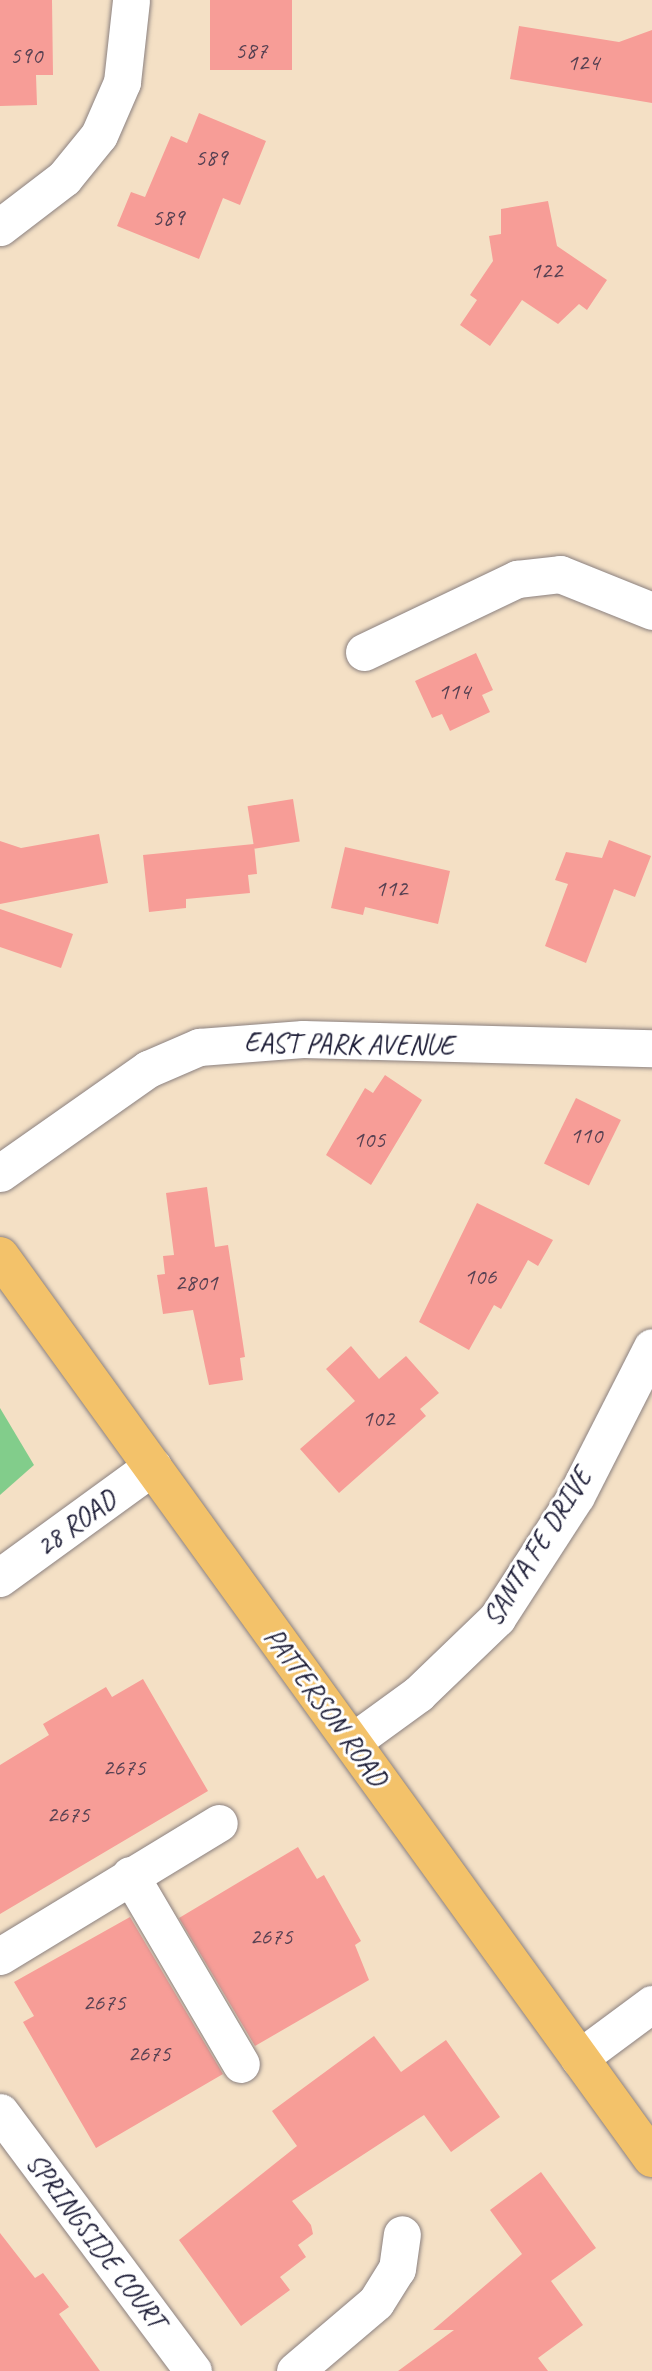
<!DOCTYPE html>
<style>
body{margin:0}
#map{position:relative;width:652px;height:2371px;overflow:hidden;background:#f4e0c5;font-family:Caveat,sans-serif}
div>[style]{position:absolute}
.green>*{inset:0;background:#82cd8b}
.building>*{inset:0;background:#f79d97;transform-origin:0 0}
.roads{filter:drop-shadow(0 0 2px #8b8180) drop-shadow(0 0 2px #8b8180)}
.minor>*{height:37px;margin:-18.5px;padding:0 18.5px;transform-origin:18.5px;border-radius:18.5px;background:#fff}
.tertiary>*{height:38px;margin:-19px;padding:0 19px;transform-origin:19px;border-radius:19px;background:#fff}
.primary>*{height:38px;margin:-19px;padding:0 19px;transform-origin:19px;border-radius:19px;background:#f3c26a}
span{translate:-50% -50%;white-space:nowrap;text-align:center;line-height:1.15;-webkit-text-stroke:6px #fff;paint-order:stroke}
.number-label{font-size:24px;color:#574152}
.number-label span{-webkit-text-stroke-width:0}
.street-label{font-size:28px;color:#22223b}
</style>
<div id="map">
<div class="green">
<div style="clip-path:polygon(0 1408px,34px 1465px,0 1495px)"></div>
</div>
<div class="building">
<div style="clip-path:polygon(0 0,52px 0,53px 75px,36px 75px,37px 105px,0 106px)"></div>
<div style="left:210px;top:0;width:82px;height:70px"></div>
<div style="clip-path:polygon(519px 26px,619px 42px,652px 30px,652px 103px,510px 79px)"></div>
<div style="clip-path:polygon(199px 113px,266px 141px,240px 205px,223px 198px,199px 259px,117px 226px,131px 192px,145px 197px,171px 136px,187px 143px)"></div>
<div style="clip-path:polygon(548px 201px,557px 246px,607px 280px,587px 310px,579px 304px,558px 324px,522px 300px,490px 346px,460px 325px,477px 300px,470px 295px,493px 261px,489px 236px,501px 234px,501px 209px)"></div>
<div style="clip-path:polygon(476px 653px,493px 690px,482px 695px,490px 712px,450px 731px,442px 714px,432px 718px,415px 681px)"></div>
<div style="left:293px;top:799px;width:43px;height:46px;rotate:81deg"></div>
<div style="clip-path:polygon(99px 834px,108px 883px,0 904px,0 841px,21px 848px)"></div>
<div style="clip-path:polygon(609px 840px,651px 856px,635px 897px,614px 889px,586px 963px,545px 946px,568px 884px,555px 880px,566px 852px,602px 858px)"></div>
<div style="clip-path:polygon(254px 844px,257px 874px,248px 875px,250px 893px,186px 899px,186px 908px,149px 912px,143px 855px)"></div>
<div style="clip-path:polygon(345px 847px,450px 871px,438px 924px,365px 907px,363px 915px,331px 908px)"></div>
<div style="clip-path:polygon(0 909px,73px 934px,61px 968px,0 947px)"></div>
<div style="clip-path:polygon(385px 1075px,422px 1100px,371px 1185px,326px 1155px,365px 1088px,373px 1093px)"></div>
<div style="left:576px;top:1098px;width:50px;height:73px;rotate:26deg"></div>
<div style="clip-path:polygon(207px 1187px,215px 1247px,228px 1245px,245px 1357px,240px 1358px,243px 1380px,209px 1385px,193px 1310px,163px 1314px,157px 1275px,165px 1274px,163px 1256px,174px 1255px,166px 1193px)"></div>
<div style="clip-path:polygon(477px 1203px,553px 1240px,538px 1266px,528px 1260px,501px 1309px,494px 1305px,469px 1350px,419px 1322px)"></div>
<div style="clip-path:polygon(351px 1346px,379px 1379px,406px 1356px,439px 1393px,420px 1409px,426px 1416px,339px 1493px,300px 1449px,355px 1401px,326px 1369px)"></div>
<div style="clip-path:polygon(143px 1679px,208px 1791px,0 1914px,0 1765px,49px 1735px,43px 1724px,106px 1687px,112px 1697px)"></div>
<div style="clip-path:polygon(298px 1847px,317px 1879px,324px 1875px,361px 1941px,355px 1945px,369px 1980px,255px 2046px,179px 1918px)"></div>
<div style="clip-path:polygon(130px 1917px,223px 2074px,96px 2148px,23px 2022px,34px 2016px,14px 1982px)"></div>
<div style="clip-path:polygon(374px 2036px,401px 2072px,446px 2040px,500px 2117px,451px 2152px,424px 2115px,292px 2201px,311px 2225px,313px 2234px,298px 2245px,306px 2257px,280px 2277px,290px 2290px,241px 2326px,179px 2240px,297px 2146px,272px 2111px)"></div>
<div style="clip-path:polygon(541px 2172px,596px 2248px,551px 2281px,583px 2325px,538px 2358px,548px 2371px,398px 2371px,454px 2330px,433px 2330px,522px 2254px,490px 2210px)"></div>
<div style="clip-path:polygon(0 2233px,35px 2278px,43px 2273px,69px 2307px,59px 2314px,100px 2371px,0 2371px)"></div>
</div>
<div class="roads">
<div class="minor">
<div style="left:0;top:227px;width:81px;rotate:-37.4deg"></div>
<div style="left:64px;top:178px;width:55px;rotate:-50.9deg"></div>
<div style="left:99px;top:135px;width:58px;rotate:-66.5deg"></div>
<div style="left:122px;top:82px;width:82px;rotate:-83.7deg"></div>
<div style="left:364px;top:652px;width:170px;rotate:-25.5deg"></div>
<div style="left:517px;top:579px;width:43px;rotate:-6.6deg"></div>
<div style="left:560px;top:574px;width:99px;rotate:21.9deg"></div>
<div style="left:0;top:1173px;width:181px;rotate:-35.1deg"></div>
<div style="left:148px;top:1069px;width:56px;rotate:-23.3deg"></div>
<div style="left:199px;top:1047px;width:104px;rotate:-4.4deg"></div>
<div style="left:303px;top:1039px;width:349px;rotate:1.5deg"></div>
<div style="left:352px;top:1742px;width:82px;rotate:-36deg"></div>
<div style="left:418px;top:1694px;width:110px;rotate:-43.9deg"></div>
<div style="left:497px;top:1618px;width:145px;rotate:-57.1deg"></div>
<div style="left:576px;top:1496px;width:167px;rotate:-63deg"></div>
<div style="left:130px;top:1875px;width:219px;rotate:59.6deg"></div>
<div style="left:0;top:1956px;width:256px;rotate:-31.3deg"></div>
<div style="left:579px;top:2058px;width:91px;rotate:-36.5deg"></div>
<div style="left:0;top:2112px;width:323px;rotate:53.3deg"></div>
<div style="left:295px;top:2371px;width:106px;rotate:-40.4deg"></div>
<div style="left:376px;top:2302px;width:39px;rotate:-58deg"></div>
<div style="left:397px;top:2269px;width:35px;rotate:-82deg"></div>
</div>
<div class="tertiary">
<div style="left:0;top:1578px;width:189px;rotate:-36deg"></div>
</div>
<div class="primary">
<div style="left:0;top:1256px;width:1113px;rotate:54.14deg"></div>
</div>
</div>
<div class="number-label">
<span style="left:251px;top:51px">587</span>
<span style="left:26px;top:56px">590</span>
<span style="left:583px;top:63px">124</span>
<span style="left:211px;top:158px">589</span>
<span style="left:168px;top:218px">589</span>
<span style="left:546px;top:271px">122</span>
<span style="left:454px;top:692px">114</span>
<span style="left:391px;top:889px">112</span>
<span style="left:586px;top:1136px">110</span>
<span style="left:369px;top:1140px">105</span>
<span style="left:480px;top:1277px">106</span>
<span style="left:196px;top:1283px">2801</span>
<span style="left:378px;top:1419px">102</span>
<span style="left:124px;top:1768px">2675</span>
<span style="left:68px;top:1815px">2675</span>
<span style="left:271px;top:1937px">2675</span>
<span style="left:104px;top:2003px">2675</span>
<span style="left:149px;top:2054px">2675</span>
</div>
<div class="street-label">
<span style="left:349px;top:1044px;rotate:1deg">EAST PARK AVENUE</span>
<span style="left:76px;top:1523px;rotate:-36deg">28 ROAD</span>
<span style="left:537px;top:1547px;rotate:-58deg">SANTA FE DRIVE</span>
<span style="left:326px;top:1707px;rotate:54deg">PATTERSON ROAD</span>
<span style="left:96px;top:2241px;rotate:53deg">SPRINGSIDE COURT</span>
</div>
</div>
